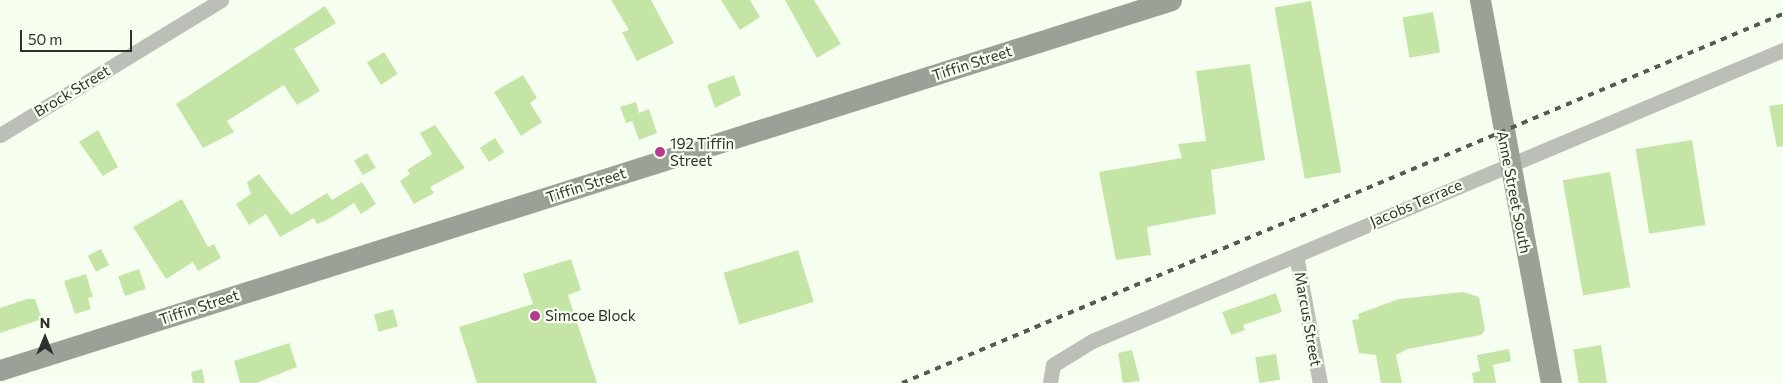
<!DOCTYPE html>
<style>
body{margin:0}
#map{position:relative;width:1783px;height:383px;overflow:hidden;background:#f6ffef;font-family:Commissioner,sans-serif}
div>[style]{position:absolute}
.building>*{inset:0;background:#c5e5a7;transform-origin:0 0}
.street>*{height:15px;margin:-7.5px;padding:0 7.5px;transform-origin:7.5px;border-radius:7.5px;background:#bbbfb8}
.secondary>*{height:21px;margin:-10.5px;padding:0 10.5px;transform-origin:10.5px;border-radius:10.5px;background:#9ca197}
.rail>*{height:4px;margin-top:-2px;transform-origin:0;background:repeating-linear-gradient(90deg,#555a52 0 6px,transparent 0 12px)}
.dots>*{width:14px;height:14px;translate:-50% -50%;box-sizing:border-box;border:2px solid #f6ffef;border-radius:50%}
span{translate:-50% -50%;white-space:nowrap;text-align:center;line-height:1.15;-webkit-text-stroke:4.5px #f6ffef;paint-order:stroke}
.street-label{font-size:15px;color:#2e322c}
.poi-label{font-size:15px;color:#2e322c}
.left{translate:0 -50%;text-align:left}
.north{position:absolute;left:20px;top:313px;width:50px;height:50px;-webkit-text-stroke:4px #f6ffef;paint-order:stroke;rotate:0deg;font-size:14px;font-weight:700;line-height:20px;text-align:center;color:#2e322c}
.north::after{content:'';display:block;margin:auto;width:18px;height:22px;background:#2e322c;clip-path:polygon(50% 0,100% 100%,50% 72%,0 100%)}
.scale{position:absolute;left:20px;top:30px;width:112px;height:22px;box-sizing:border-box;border:2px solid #2e322c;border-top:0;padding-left:6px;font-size:15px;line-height:18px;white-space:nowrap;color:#2e322c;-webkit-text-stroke:4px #f6ffef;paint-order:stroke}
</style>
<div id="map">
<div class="building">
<div style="clip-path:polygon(611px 0,651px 0,674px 43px,637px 61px,622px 32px,629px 30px)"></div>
<div style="clip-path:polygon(721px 0,750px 0,760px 17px,740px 30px)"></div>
<div style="clip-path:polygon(785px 0,814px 0,841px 44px,817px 58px)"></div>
<div style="left:1311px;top:1px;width:174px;height:37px;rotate:80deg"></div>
<div style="clip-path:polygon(325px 6px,336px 23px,294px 49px,320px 91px,297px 105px,284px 85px,227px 121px,234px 132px,203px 148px,176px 104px)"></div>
<div style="left:1433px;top:12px;width:41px;height:31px;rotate:80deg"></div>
<div style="left:384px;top:52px;width:26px;height:20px;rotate:58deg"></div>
<div style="clip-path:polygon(1250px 64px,1265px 160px,1211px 170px,1216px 214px,1147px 227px,1151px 255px,1116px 260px,1099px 172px,1182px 158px,1178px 144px,1206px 141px,1196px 71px)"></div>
<div style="clip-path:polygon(523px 75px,537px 98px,530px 103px,542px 122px,521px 136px,494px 92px)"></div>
<div style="clip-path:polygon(734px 75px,741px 95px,715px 108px,707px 85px)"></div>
<div style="clip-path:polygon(636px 102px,639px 113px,649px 109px,657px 133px,639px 140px,632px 121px,626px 123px,620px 107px)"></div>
<div style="clip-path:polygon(1783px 104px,1783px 146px,1777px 147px,1769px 106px)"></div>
<div style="clip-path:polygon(435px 125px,465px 168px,430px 187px,434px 193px,414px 204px,400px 181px,410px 174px,407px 170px,432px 154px,420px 133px)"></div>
<div style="clip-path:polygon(98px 130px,118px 167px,103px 176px,79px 142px)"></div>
<div style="left:495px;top:138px;width:17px;height:18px;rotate:57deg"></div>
<div style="left:1692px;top:140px;width:86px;height:57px;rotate:81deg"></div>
<div style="left:367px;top:153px;width:17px;height:15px;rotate:59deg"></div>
<div style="left:1610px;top:172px;width:117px;height:48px;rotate:80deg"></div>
<div style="clip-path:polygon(259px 174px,291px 215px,327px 193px,332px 200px,362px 182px,376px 204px,361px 214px,354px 203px,327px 220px,317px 224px,314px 218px,280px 237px,266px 214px,249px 225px,236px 204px,251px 194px,247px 182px)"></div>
<div style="clip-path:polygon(182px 199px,208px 247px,214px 244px,221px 258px,198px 271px,193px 262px,166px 279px,133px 227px)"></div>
<div style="left:101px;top:249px;width:18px;height:15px;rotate:63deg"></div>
<div style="left:798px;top:250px;width:54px;height:78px;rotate:73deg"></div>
<div style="clip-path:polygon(571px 259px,581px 290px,568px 295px,597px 383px,477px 383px,459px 327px,533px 304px,523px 274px)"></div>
<div style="left:139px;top:269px;width:21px;height:22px;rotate:71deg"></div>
<div style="clip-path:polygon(86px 274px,93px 297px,88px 298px,91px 309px,75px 314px,64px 281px)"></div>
<div style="clip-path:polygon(1463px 292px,1479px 297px,1485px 330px,1481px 335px,1408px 349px,1396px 355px,1402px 383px,1381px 383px,1376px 355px,1359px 353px,1352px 320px,1359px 319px,1358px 314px,1399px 299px)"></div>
<div style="clip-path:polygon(1276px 293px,1282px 312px,1243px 325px,1245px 330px,1231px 335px,1222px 312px)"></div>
<div style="clip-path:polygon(27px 299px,35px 299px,42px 319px,0 333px,0 308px)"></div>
<div style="left:393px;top:309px;width:18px;height:20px;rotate:74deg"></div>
<div style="clip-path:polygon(289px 343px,297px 367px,256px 383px,240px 383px,234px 361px)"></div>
<div style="left:1601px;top:345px;width:38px;height:28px;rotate:81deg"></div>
<div style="clip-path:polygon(1509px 349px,1511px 361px,1493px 365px,1496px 383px,1474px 383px,1472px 373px,1480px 371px,1477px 355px)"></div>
<div style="clip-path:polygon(1132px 350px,1140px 381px,1123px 383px,1118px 353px)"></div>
<div style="left:1276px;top:354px;width:26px;height:21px;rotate:81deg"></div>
<div style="clip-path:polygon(202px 369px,205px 383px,193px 383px,191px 372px)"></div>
</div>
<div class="street">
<div style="left:0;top:135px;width:259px;rotate:-31.4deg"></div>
<div style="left:1296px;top:255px;width:130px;rotate:79.4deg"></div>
<div style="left:1050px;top:383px;width:18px;rotate:-81deg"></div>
<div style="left:1053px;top:365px;width:46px;rotate:-31.6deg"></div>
<div style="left:1092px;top:341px;width:750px;rotate:-22.84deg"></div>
</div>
<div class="secondary">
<div style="left:1480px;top:0;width:390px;rotate:79.5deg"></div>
<div style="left:0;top:370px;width:1228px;rotate:-17.53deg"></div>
</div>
<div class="rail">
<div style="left:902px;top:383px;width:955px;rotate:-22.73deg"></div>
</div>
<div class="dots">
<div style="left:660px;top:152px;background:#b23c92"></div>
<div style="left:535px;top:316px;background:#b23c92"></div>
</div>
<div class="street-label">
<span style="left:972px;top:63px;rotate:-18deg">Tiffin Street</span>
<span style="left:72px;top:91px;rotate:-31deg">Brock Street</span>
<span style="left:586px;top:185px;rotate:-18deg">Tiffin Street</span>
<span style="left:1514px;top:192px;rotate:79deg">Anne Street South</span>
<span style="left:1416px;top:203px;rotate:-23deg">Jacobs Terrace</span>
<span style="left:199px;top:307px;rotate:-18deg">Tiffin Street</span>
<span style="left:1308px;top:319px;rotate:80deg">Marcus Street</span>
</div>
<div class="poi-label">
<span class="left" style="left:670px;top:152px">192 Tiffin<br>Street</span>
<span class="left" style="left:545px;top:316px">Simcoe Block</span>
</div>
<div class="north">N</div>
<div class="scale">50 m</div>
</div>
